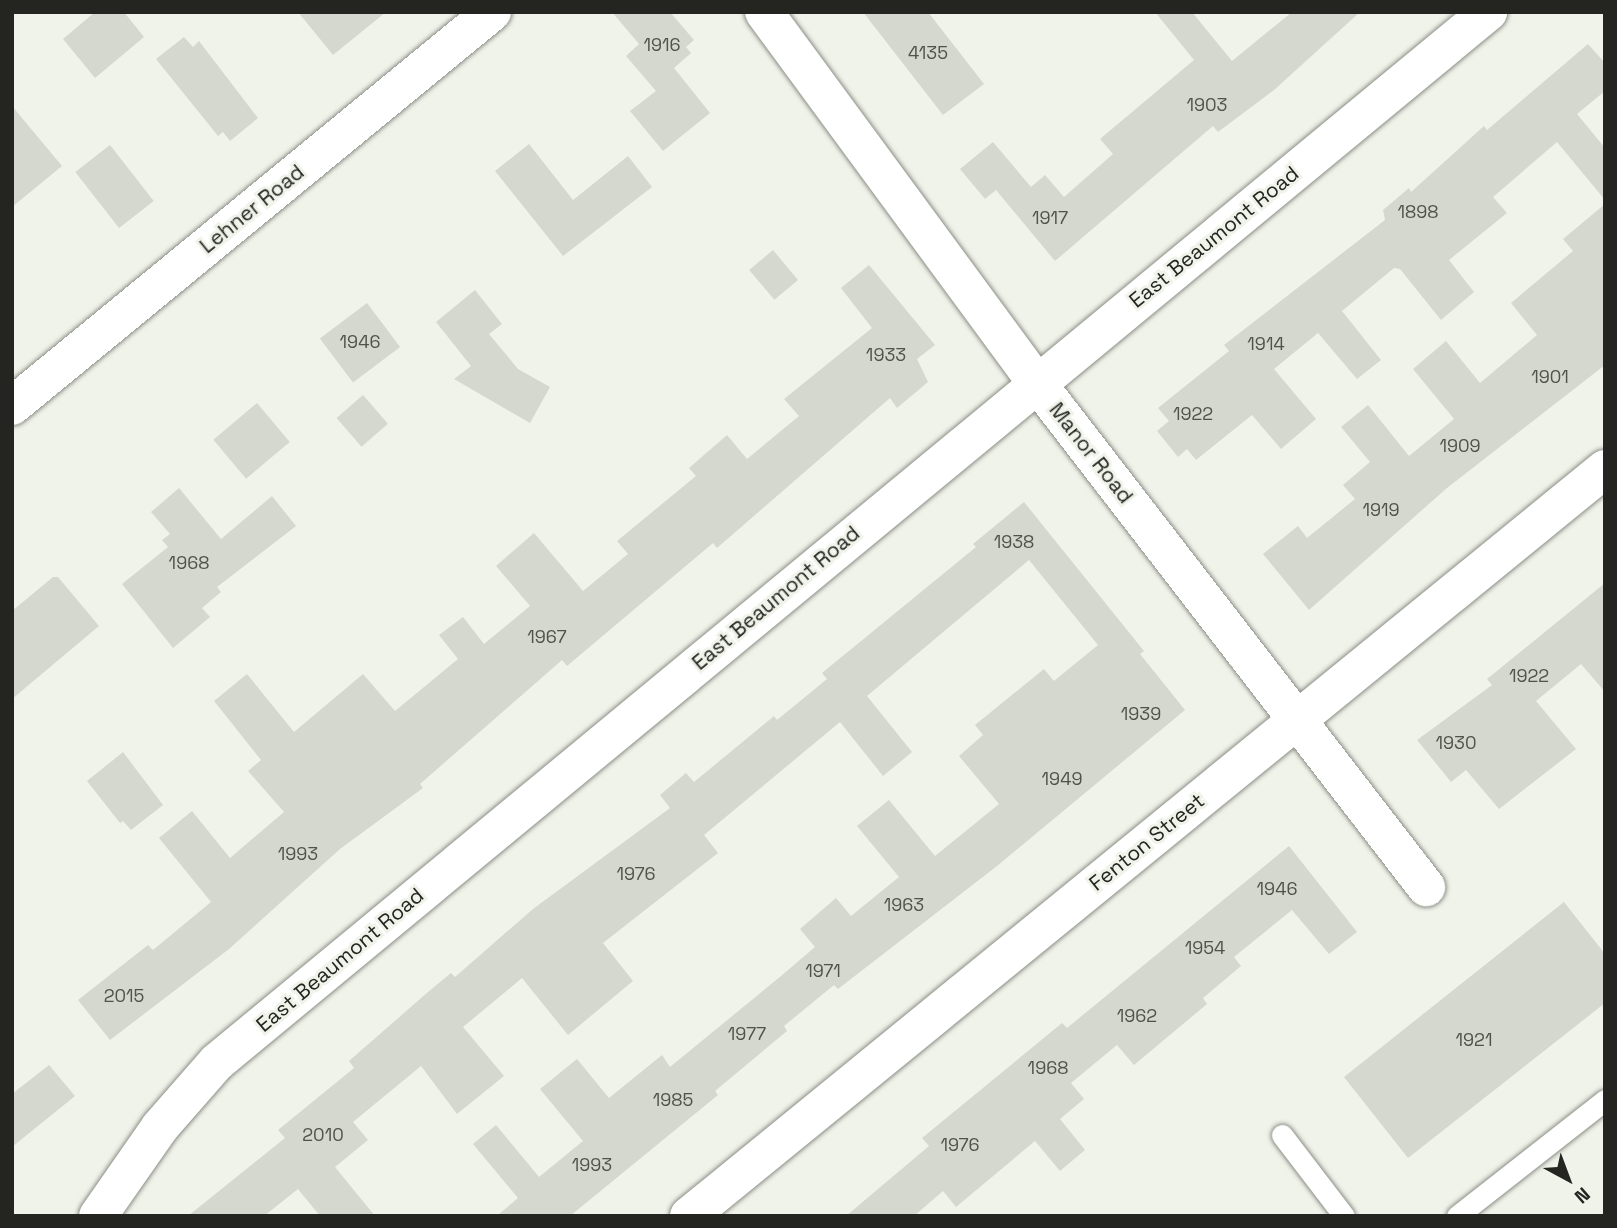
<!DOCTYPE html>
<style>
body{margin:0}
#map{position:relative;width:1617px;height:1228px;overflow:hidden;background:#f0f3ea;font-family:"Space Grotesk",sans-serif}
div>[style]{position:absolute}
.building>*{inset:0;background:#d4d8cf;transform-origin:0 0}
.roads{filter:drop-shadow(0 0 2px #8b8e86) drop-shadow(0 0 2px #8b8e86)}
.service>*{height:21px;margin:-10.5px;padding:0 10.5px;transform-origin:10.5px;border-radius:10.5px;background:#fff}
.minor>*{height:38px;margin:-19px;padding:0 19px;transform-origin:19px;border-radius:19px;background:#fff}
span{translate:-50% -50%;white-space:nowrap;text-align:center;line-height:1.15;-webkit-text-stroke:6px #f0f3ea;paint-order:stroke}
.number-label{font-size:18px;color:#50524c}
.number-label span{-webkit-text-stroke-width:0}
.street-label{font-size:21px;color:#242521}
.frame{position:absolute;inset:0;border:14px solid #242521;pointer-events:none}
.north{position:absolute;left:1533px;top:1144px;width:70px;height:70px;-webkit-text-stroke:5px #f0f3ea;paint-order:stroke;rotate:139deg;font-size:19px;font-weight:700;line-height:28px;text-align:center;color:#242521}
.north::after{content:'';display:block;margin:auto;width:24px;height:32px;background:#242521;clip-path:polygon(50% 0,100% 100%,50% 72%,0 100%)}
</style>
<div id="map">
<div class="building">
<div style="clip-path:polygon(95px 12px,124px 12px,144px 37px,95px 78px,63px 39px)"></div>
<div style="clip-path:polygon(298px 12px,386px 12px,333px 55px)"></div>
<div style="clip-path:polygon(612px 12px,670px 12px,694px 40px,686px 47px,691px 53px,674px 68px,710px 113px,663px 151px,630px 111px,656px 91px,626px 56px,639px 44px)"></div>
<div style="clip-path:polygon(863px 12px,928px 12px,984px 84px,943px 115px)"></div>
<div style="clip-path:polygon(1155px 12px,1192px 12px,1232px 61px,1292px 12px,1360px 12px,1274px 90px,1218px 132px,1213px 126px,1055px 261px,996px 190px,985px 199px,960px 169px,993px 142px,1031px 187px,1045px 175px,1064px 197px,1113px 154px,1100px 139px,1194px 60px)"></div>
<div style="clip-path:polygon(184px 37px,193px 47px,199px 41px,258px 118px,230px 141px,223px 132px,218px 136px,156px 59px)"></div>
<div style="clip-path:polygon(1588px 44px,1605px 63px,1605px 91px,1577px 114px,1605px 148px,1605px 200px,1557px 142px,1493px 197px,1507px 213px,1449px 260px,1474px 292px,1441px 320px,1400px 269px,1394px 268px,1342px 311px,1381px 360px,1357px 379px,1318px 333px,1274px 369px,1316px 419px,1281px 449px,1252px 415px,1196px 460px,1187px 449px,1178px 457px,1157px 431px,1169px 421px,1158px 408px,1229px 351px,1224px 345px,1385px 220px,1383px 210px,1409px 188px,1411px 192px,1484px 126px,1487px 130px)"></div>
<div style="clip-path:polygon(12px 106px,62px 166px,12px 207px)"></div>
<div style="clip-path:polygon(529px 144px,573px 200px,628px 156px,652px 187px,563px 256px,495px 171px)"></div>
<div style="left:110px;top:145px;width:71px;height:44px;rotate:52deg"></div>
<div style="clip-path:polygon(1605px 204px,1605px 365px,1447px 488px,1309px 610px,1263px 554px,1298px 526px,1307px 538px,1355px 499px,1343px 485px,1370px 462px,1341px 427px,1368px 405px,1409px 456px,1454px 419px,1413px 369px,1446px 341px,1480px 383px,1537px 335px,1511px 303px,1573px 251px,1563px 239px)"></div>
<div style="left:773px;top:250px;width:39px;height:31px;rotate:50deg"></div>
<div style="clip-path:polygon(869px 265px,935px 345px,917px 359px,928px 382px,897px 408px,890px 398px,717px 548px,713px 543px,567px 666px,562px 660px,420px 784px,423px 788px,340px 849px,229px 949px,110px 1040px,78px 1000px,148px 945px,153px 950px,211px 902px,159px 838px,192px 811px,230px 858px,284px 812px,248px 771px,261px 760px,214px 701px,247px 674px,294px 732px,363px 674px,395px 711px,458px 659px,439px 635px,463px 617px,484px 644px,530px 606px,496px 566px,534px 533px,583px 591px,628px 554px,617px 541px,696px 476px,689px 468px,727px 435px,747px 459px,799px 416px,784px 399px,872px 328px,841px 288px)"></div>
<div style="clip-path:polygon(475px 290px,502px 324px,489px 334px,518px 369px,550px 387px,530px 423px,454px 379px,471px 366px,436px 322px)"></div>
<div style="left:367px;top:303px;width:55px;height:59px;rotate:53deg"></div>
<div style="left:363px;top:395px;width:38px;height:35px;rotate:49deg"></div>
<div style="left:257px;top:403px;width:51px;height:57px;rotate:50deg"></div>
<div style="clip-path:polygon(179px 488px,221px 539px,272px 496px,296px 526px,217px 587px,221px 592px,202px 608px,210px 617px,173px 648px,122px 584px,168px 547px,162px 540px,170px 534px,151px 512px)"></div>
<div style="clip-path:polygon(1024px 502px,1144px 651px,1140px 654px,1185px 710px,997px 866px,838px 989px,834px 985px,784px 1026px,787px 1031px,715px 1091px,718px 1095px,570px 1216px,497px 1216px,518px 1198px,473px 1144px,496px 1125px,539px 1177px,583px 1141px,540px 1089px,577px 1059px,609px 1098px,662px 1055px,670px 1067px,781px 976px,815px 947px,800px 929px,836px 898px,851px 916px,899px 877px,857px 826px,889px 800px,935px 856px,999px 804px,959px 756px,983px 735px,975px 725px,1044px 669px,1054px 681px,1098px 645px,1029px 560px,867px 696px,912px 752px,883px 776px,840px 722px,704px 835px,718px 853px,603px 943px,633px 981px,568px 1035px,522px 978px,463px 1027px,504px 1076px,457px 1114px,421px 1066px,353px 1122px,368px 1140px,335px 1167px,375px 1216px,320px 1216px,298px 1189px,264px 1216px,188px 1216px,285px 1138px,278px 1130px,354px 1068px,349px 1061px,428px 992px,451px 973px,455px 977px,533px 909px,670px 808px,660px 795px,686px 773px,694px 782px,774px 716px,777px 720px,827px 679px,822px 673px,976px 547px,973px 544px)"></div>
<div style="clip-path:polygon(53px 577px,58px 577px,99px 626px,12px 699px,12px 611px)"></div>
<div style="clip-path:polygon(1605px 583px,1605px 692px,1581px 664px,1536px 701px,1576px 749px,1499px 809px,1466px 770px,1451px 782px,1417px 740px,1492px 685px,1487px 679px)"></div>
<div style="clip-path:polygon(123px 752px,163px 805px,131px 830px,123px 821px,120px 823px,87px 781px)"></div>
<div style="clip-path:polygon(1289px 846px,1357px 932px,1329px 954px,1292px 910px,1234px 957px,1241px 966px,1203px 998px,1207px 1004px,1134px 1065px,1117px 1045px,1071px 1083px,1084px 1099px,1060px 1119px,1085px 1150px,1060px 1171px,1035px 1141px,956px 1207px,943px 1191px,914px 1216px,846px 1216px,929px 1146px,922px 1138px,1062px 1023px,1067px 1028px)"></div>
<div style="clip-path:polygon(1564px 902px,1605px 954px,1605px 1003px,1408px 1158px,1344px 1077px)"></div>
<div style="clip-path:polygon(49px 1065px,75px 1096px,12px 1147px,12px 1094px)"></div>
</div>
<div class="roads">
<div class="service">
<div style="left:1282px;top:1135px;width:102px;rotate:52.6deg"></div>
<div style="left:1457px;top:1216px;width:188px;rotate:-38.1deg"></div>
</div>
<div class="minor">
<div style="left:764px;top:12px;width:461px;rotate:53.7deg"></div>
<div style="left:1037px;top:383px;width:637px;rotate:52.34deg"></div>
<div style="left:12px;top:406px;width:621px;rotate:-39.38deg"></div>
<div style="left:98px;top:1216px;width:108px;rotate:-55.1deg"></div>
<div style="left:160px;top:1127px;width:86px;rotate:-48.8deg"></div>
<div style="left:217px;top:1062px;width:1649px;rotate:-39.56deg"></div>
<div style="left:689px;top:1216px;width:1182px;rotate:-39.2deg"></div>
</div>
</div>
<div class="number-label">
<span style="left:662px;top:45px">1916</span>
<span style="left:928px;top:53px">4135</span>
<span style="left:1207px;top:105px">1903</span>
<span style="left:1418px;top:212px">1898</span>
<span style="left:1050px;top:218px">1917</span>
<span style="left:360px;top:342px">1946</span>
<span style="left:1266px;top:344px">1914</span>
<span style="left:886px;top:355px">1933</span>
<span style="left:1550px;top:377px">1901</span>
<span style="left:1193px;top:414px">1922</span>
<span style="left:1460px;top:446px">1909</span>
<span style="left:1381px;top:510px">1919</span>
<span style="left:1014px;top:542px">1938</span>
<span style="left:189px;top:563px">1968</span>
<span style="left:547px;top:637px">1967</span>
<span style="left:1529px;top:676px">1922</span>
<span style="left:1141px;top:714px">1939</span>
<span style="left:1456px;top:743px">1930</span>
<span style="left:1062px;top:779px">1949</span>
<span style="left:298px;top:854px">1993</span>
<span style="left:636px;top:874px">1976</span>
<span style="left:1277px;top:889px">1946</span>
<span style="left:904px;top:905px">1963</span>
<span style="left:1205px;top:948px">1954</span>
<span style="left:823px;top:971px">1971</span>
<span style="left:124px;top:996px">2015</span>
<span style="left:1137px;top:1016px">1962</span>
<span style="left:747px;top:1034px">1977</span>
<span style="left:1474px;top:1040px">1921</span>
<span style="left:1048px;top:1068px">1968</span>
<span style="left:673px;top:1100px">1985</span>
<span style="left:323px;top:1135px">2010</span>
<span style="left:960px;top:1145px">1976</span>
<span style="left:592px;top:1165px">1993</span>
</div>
<div class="street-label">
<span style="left:252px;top:209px;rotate:-39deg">Lehner Road</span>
<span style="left:1214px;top:237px;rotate:-39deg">East Beaumont Road</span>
<span style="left:1091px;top:453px;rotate:52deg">Manor Road</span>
<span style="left:776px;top:598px;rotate:-40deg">East Beaumont Road</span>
<span style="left:1147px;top:842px;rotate:-39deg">Fenton Street</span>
<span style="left:340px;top:960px;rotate:-40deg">East Beaumont Road</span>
</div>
<div class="frame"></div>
<div class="north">N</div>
</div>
